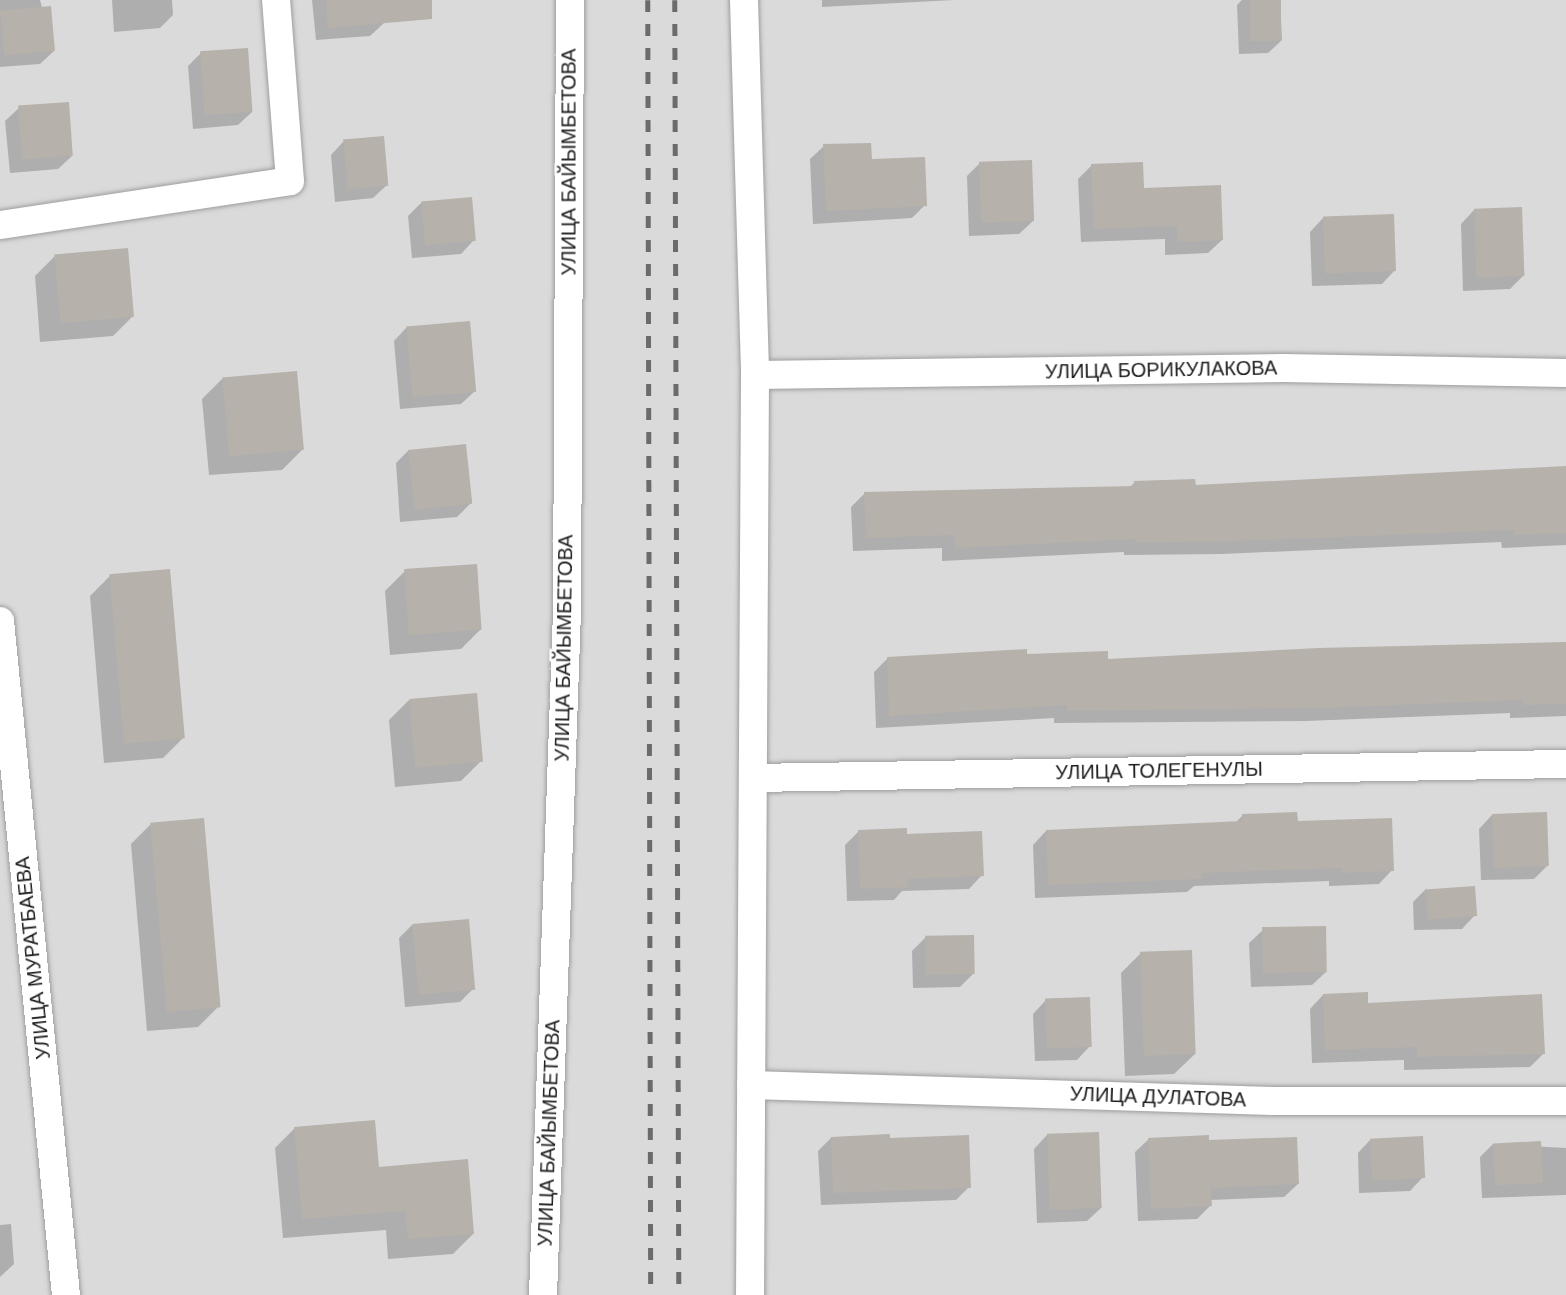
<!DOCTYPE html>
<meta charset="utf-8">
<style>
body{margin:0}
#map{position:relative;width:1566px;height:1295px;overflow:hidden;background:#edebe3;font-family:"DM Sans",sans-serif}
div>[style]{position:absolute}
.residential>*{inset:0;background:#dbdada;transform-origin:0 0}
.shadow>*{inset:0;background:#0003}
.building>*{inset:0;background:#b6b1aa;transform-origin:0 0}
.roads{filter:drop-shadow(0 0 2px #9e9e9e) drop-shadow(0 0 2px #9e9e9e)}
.minor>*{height:28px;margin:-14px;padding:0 14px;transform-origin:14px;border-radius:14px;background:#fff}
.rail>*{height:4.5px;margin-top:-2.25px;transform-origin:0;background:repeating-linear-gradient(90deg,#6b6b6b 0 12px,transparent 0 24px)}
span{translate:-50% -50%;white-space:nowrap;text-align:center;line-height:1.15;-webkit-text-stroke:5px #fff;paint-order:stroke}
.street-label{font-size:20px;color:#1d1d1d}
</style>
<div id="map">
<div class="residential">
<div style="left:0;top:0;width:1566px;height:1295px"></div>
</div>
<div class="shadow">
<div style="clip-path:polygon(0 0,40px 0,54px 51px,40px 64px,0 67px)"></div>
<div style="clip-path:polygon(112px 0,172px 0,173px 15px,160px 28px,114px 32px)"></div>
<div style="clip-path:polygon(312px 0,382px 0,384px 23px,370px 36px,316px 40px)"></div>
<div style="clip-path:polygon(822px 0,954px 0,822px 7px)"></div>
<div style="clip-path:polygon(1242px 0,1280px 0,1282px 40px,1268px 53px,1239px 54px,1237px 5px)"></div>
<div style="clip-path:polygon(201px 53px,252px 112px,238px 125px,193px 129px,188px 66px)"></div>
<div style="clip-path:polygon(19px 108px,72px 156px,58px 169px,10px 173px,5px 121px)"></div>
<div style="clip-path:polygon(344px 141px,387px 185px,373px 198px,335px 202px,331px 155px)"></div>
<div style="clip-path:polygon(824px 146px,870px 160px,925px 205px,912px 218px,813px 224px,810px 159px)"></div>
<div style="clip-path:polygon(980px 163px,1033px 221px,1019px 234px,969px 236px,967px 176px)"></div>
<div style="clip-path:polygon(1092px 165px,1143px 190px,1222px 240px,1208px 253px,1165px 255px,1165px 239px,1081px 242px,1078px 179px)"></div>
<div style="clip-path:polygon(421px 203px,474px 240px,461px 254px,412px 258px,408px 216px)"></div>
<div style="clip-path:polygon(1474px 210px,1524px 275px,1510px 289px,1463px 291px,1461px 224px)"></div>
<div style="clip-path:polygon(1323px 218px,1395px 270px,1382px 284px,1312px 286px,1310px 232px)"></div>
<div style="clip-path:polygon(55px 256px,133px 316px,113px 336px,40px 342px,35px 276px)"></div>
<div style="clip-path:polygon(407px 327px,475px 391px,461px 404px,400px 409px,394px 341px)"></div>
<div style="clip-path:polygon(222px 379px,302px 450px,282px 470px,209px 475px,202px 399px)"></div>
<div style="clip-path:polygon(409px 450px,470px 504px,457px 517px,400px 522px,396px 463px)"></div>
<div style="clip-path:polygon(1566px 472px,1566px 545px,1502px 548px,1501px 542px,1222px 554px,1124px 555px,1124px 552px,942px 561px,942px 548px,853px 551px,851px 507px,864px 494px,1129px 488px,1135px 482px,1194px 487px)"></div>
<div style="clip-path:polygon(405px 571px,481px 629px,461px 649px,390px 655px,385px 591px)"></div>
<div style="clip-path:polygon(110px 576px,183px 738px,163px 758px,104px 763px,90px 596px)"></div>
<div style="clip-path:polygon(1566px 643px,1566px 716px,1510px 718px,1510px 713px,1306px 721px,1054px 723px,1054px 718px,876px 728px,874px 672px,887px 659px,1107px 661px)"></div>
<div style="clip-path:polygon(409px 700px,481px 761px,461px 781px,395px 787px,389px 720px)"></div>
<div style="clip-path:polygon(1243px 815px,1296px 823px,1392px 870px,1379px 884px,1329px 886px,1329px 881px,1194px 886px,1187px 892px,1035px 898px,1033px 845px,1046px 831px,1235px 823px)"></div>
<div style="clip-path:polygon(1492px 815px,1548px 865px,1534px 879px,1481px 880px,1479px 829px)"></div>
<div style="clip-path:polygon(151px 824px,218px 1007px,198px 1027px,147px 1031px,131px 844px)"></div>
<div style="clip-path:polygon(858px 832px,905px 836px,982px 875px,969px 889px,902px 891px,894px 900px,847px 901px,845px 845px)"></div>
<div style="clip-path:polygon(1426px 889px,1475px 915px,1462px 929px,1414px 930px,1413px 902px)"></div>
<div style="clip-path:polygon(412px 925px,473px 989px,460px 1002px,405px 1007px,399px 938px)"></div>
<div style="clip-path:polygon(1263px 930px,1326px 972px,1312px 985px,1251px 987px,1249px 943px)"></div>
<div style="clip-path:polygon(925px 938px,974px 973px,960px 987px,913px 988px,912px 951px)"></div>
<div style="clip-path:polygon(1141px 953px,1195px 1054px,1174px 1074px,1125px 1076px,1121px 973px)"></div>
<div style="clip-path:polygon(1323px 995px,1367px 1005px,1543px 1054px,1530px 1067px,1404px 1070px,1404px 1060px,1312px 1063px,1310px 1009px)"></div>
<div style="clip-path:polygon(1046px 1000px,1090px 1046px,1077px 1060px,1035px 1061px,1033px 1014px)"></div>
<div style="clip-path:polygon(295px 1128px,378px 1168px,473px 1234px,453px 1254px,388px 1259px,386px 1230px,283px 1238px,275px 1148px)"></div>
<div style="clip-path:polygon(1047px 1135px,1101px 1208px,1087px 1221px,1037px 1223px,1034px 1149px)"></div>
<div style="clip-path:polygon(831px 1138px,888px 1139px,969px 1187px,956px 1200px,821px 1205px,818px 1151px)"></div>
<div style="clip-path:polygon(1149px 1139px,1207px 1142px,1298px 1184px,1284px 1197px,1210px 1200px,1210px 1206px,1197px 1219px,1138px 1221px,1135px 1152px)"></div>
<div style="clip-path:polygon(1371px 1139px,1423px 1177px,1410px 1191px,1359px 1193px,1358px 1153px)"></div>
<div style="clip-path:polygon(1493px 1144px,1566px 1148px,1566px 1195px,1482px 1198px,1480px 1157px)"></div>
<div style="clip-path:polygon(11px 1224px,14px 1264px,0 1277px,0 1225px)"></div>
</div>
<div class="building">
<div style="clip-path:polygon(326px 0,432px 0,432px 19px,328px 28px)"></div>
<div style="left:1250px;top:0;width:31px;height:41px"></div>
<div style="left:51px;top:6px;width:45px;height:51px;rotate:85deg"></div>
<div style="left:248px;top:48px;width:64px;height:48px;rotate:86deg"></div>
<div style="left:69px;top:102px;width:54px;height:51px;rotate:86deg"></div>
<div style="left:384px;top:136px;width:50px;height:41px;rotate:85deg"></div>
<div style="clip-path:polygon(871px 143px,872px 159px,925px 157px,927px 206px,826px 211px,823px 144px)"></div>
<div style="left:1032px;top:160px;width:61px;height:53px;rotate:88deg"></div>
<div style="clip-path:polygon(1143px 162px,1144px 188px,1221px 185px,1223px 240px,1178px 242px,1177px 226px,1094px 229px,1091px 164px)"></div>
<div style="left:472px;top:197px;width:44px;height:51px;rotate:85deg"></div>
<div style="left:1522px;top:207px;width:69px;height:48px;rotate:88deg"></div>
<div style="left:1394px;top:214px;width:57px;height:71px;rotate:88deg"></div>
<div style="left:128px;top:248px;width:69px;height:74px;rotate:85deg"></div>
<div style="left:470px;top:321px;width:71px;height:64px;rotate:85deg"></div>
<div style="left:297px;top:371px;width:79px;height:75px;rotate:85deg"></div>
<div style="left:466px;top:444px;width:60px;height:58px;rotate:84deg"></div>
<div style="clip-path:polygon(1566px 466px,1566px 533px,1515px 535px,1514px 530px,1236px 541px,1136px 543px,1136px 539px,955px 548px,955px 535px,866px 538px,864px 492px,1134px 486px,1134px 481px,1195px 479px,1196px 485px)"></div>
<div style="left:477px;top:564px;width:66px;height:73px;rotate:86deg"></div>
<div style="left:170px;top:569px;width:170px;height:61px;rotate:85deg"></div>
<div style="clip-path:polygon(1566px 642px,1566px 704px,1523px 705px,1523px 700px,1320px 708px,1067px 711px,1067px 705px,889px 716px,887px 657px,1027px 649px,1027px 654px,1108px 651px,1108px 659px,1318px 648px)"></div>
<div style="left:477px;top:693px;width:69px;height:68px;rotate:85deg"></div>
<div style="clip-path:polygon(1297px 812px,1298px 821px,1392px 818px,1394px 871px,1342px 873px,1342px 868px,1202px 873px,1202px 879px,1048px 885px,1046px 830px,1242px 821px,1242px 814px)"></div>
<div style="left:1547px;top:812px;width:54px;height:55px;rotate:88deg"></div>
<div style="left:204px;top:818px;width:190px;height:54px;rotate:85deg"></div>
<div style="clip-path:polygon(907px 828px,907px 834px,982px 831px,984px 876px,908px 879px,909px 887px,860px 889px,858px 830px)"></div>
<div style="left:1475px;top:886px;width:30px;height:50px;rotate:86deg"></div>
<div style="left:469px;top:919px;width:71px;height:57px;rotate:85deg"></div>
<div style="left:1326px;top:926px;width:46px;height:64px;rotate:89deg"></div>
<div style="left:974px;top:935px;width:39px;height:49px;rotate:89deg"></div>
<div style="left:1192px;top:950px;width:104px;height:52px;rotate:88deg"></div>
<div style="clip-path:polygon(1368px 992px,1368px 1003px,1542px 994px,1545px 1054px,1417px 1057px,1417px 1047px,1325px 1050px,1323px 994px)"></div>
<div style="left:1090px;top:997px;width:50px;height:45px;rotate:88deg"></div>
<div style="clip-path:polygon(375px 1120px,379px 1167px,468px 1159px,474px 1234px,408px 1239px,405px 1211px,302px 1219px,294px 1127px)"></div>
<div style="left:1099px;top:1132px;width:76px;height:52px;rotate:88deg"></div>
<div style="clip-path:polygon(890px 1134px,890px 1138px,969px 1135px,971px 1188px,833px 1193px,831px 1137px)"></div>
<div style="clip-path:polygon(1209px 1135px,1209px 1140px,1297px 1137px,1299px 1184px,1211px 1188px,1212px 1206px,1151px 1209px,1148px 1138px)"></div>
<div style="left:1423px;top:1136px;width:42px;height:53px;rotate:87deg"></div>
<div style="left:1541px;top:1141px;width:42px;height:48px;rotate:87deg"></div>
</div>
<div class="roads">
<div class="minor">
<div style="left:744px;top:0;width:375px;rotate:88.3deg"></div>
<div style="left:755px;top:375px;width:920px;rotate:90.31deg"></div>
<div style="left:0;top:225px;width:293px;rotate:-8.6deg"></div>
<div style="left:290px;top:181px;width:182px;rotate:-94.4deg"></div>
<div style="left:755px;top:375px;width:528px;rotate:-0.76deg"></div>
<div style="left:1283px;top:368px;width:283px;rotate:1deg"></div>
<div style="left:0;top:621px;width:677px;rotate:84.41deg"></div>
<div style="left:753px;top:778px;width:813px;rotate:-0.99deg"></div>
<div style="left:751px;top:1085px;width:522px;rotate:1.76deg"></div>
<div style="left:1273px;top:1101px;width:293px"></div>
<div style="left:543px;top:1295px;width:685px;rotate:-87.99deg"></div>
<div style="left:567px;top:610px;width:610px;rotate:-89.72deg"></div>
</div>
</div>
<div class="rail">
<div style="left:648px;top:0;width:1295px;rotate:89.87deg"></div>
<div style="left:675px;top:0;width:1295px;rotate:89.82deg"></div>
</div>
<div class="street-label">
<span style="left:569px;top:162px;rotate:-90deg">УЛИЦА БАЙЫМБЕТОВА</span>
<span style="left:1161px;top:370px;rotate:-1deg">УЛИЦА БОРИКУЛАКОВА</span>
<span style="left:564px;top:648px;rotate:-89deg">УЛИЦА БАЙЫМБЕТОВА</span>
<span style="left:1159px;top:771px;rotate:-1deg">УЛИЦА ТОЛЕГЕНУЛЫ</span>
<span style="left:33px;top:958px;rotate:-96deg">УЛИЦА МУРАТБАЕВА</span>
<span style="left:1158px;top:1097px;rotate:2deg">УЛИЦА ДУЛАТОВА</span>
<span style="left:549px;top:1133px;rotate:-88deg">УЛИЦА БАЙЫМБЕТОВА</span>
</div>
</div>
